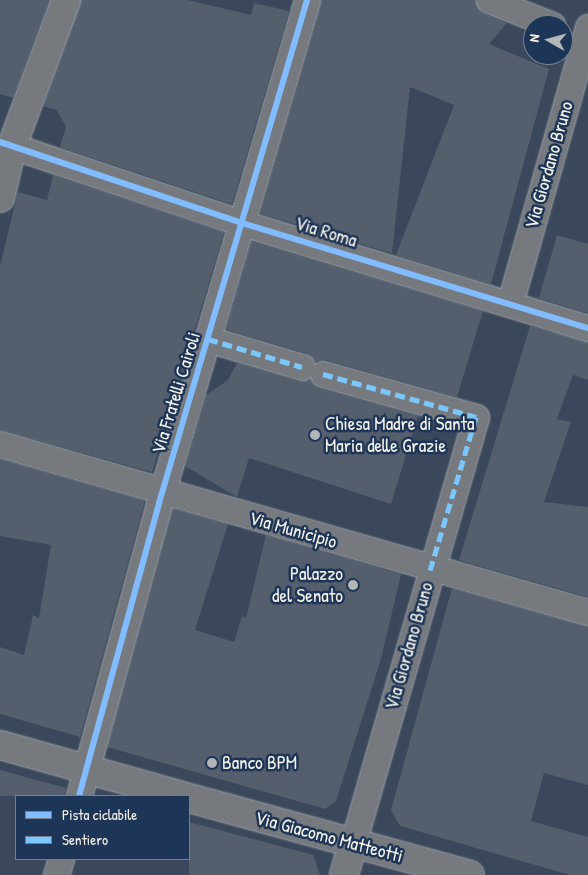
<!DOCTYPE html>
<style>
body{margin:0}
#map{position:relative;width:588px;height:875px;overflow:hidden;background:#3b485b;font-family:"Patrick Hand",sans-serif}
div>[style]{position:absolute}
.building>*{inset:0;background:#545e6d}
.roads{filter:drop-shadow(0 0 1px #9fa4ab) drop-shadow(0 0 1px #9fa4ab)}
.street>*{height:25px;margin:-12.5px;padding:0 12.5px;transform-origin:12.5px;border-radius:12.5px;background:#767a7f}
.secondary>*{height:28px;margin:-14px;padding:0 14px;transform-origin:14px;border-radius:14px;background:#767a7f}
.quiet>*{height:5px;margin-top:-2.5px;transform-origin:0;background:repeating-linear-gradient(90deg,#7ac7fe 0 10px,transparent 0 15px)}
.cycleway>*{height:6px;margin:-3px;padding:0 3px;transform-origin:3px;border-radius:3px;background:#80bcff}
.dots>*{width:14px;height:14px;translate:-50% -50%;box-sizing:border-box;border:2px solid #1d3557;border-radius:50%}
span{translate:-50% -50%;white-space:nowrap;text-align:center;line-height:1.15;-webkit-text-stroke:5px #1d3557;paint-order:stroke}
.street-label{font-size:19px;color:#f4f1e8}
.poi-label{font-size:19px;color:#f4f1e8}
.left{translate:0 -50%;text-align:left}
.right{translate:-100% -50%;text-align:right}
.legend{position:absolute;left:15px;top:795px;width:175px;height:65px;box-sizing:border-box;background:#1d3557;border:1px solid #738091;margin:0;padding:6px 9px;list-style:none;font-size:15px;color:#f4f1e8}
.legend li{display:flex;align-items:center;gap:10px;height:25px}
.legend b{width:25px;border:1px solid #738091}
.north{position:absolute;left:523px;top:15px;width:50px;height:50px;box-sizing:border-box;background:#1d3557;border:1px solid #738091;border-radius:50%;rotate:277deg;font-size:14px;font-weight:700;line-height:20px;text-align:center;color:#f4f1e8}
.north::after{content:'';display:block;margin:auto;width:18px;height:22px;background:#b3b6b7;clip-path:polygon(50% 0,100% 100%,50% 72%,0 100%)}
</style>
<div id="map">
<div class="building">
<div style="clip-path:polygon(0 0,49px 0,13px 98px,0 94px)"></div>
<div style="clip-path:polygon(81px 0,188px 0,251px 15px,254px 3px,289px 11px,232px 204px,60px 147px,66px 127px,57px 110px,43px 106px)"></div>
<div style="clip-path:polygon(321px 0,475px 0,483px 13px,507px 23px,489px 44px,549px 69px,491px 284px,396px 255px,454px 105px,410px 87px,392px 253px,259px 213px)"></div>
<div style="clip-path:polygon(53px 175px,224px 232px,152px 472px,0 430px,0 266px,18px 192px,47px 200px)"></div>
<div style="clip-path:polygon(557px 235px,588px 244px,588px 313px,539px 298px)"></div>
<div style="clip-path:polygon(251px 241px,483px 311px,457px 397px,327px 360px,315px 362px,306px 353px,225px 329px)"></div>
<div style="clip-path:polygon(530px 326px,588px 342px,588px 380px,573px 375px,557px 419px,571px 422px,544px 502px,588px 507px,588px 597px,459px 560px)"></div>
<div style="clip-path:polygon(237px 363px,298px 381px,310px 379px,319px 388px,418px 416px,391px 504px,249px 458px,237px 497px,185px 466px,206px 395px,228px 380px)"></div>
<div style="clip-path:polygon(0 459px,145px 500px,80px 737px,0 714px,0 647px,24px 655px,33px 615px,39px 618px,51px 545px,0 536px)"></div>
<div style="clip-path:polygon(172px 508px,228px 524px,195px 630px,234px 642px,242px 616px,246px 618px,266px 535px,401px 574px,381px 659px,336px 801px,325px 809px,107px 747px)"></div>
<div style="clip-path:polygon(452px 588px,588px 626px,588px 785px,544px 773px,531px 821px,588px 837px,588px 875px,570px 875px,400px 826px,391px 810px)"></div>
<div style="clip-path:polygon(0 770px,66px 788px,65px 796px,0 796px)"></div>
<div style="clip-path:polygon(189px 822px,313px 855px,320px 875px,189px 875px)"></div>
</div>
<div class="roads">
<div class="street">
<div style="left:489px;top:0;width:68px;rotate:21.6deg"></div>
<div style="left:12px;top:146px;width:243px;rotate:18.5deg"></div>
<div style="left:242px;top:223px;width:362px;rotate:16.9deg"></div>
<div style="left:510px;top:303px;width:287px;rotate:-74.2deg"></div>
<div style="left:208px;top:339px;width:98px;rotate:16.6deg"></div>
<div style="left:323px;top:374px;width:159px;rotate:15.7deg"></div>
<div style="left:476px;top:417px;width:444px;rotate:106.1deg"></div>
<div style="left:0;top:444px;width:612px;rotate:15.95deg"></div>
<div style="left:79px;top:796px;width:304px;rotate:-74.7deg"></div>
<div style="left:159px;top:503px;width:524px;rotate:-73.6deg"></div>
<div style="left:56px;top:875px;width:17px;rotate:-73deg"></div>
</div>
<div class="secondary">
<div style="left:0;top:198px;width:53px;rotate:-77deg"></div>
<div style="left:12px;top:146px;width:156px;rotate:-69.7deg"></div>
<div style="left:0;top:745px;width:190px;rotate:15.6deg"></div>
<div style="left:189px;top:798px;width:291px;rotate:15.3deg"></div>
<div style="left:344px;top:875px;width:32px;rotate:-74deg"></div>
</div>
</div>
<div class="quiet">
<div style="left:208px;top:339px;width:98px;rotate:16.6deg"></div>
<div style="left:323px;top:374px;width:159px;rotate:15.7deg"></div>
<div style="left:476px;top:417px;width:160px;rotate:106.7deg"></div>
</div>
<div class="cycleway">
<div style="left:0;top:142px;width:255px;rotate:18.5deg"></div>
<div style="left:242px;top:223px;width:362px;rotate:16.9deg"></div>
<div style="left:79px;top:796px;width:304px;rotate:-74.7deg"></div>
<div style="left:159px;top:503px;width:524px;rotate:-73.6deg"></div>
</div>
<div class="dots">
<div style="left:315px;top:435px;background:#b3b6b7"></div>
<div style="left:353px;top:585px;background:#b3b6b7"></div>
<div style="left:212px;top:763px;background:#b3b6b7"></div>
</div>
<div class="street-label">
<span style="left:549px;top:165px;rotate:-74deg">Via Giordano Bruno</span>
<span style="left:326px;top:232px;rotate:17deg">Via Roma</span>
<span style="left:176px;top:393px;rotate:-73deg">Via Fratelli Cairoli</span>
<span style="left:293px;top:530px;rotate:16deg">Via Municipio</span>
<span style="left:409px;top:646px;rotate:-74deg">Via Giordano Bruno</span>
<span style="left:329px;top:837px;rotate:15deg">Via Giacomo Matteotti</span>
</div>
<div class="poi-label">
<span class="left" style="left:325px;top:435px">Chiesa Madre di Santa<br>Maria delle Grazie</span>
<span class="right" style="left:343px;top:585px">Palazzo<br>del Senato</span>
<span class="left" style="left:222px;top:763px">Banco BPM</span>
</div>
<ul class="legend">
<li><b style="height:6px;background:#80bcff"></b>Pista ciclabile</li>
<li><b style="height:6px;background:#7ac7fe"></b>Sentiero</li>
</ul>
<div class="north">N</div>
</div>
